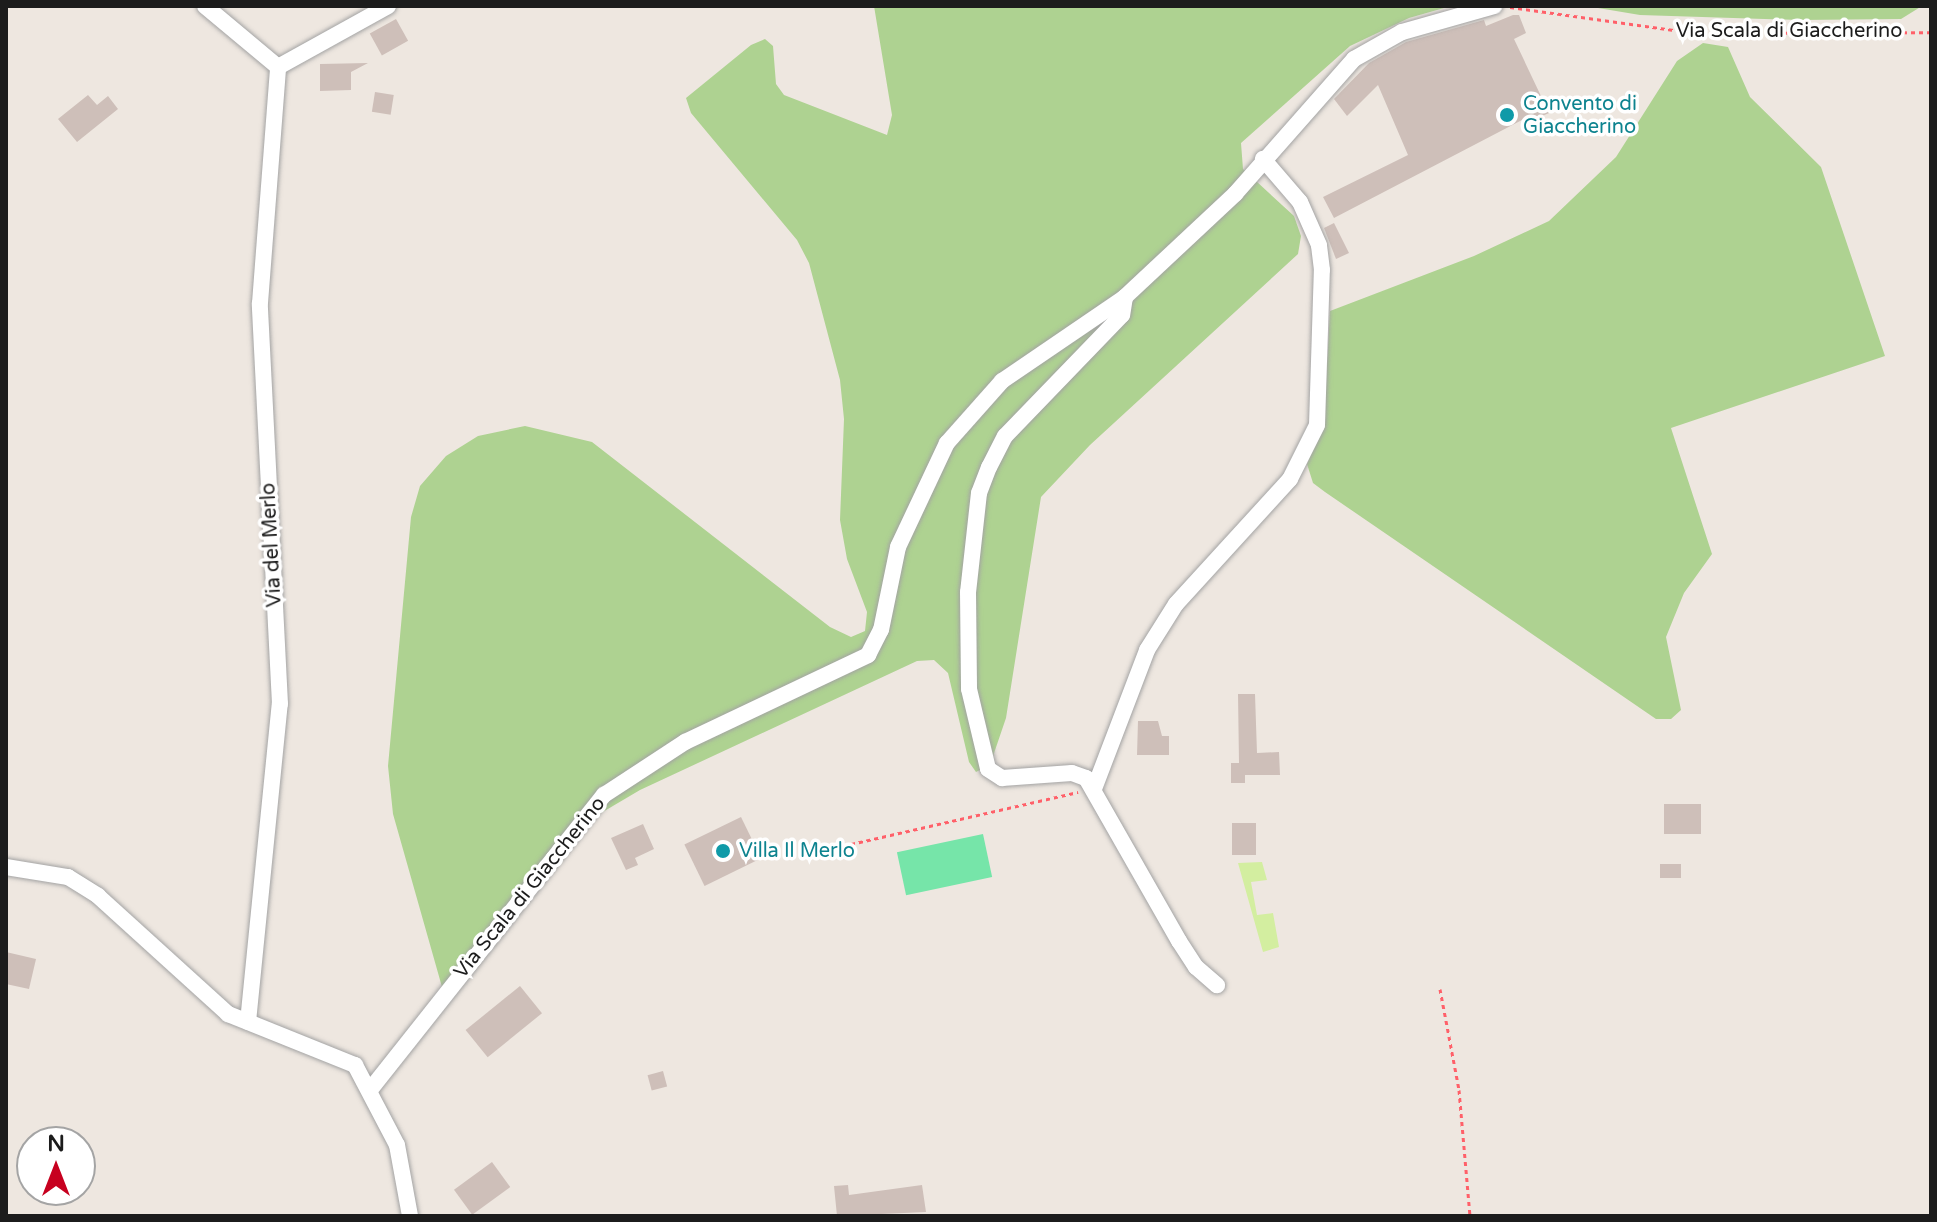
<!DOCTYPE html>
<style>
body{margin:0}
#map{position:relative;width:1937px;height:1222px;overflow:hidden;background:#eee7e0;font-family:"Varela Round",sans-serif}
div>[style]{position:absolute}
.grass>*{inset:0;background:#d3eea0}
.forest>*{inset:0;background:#aed291}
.pitch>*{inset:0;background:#76e5a9;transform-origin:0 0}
.building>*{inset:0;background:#cebfb9;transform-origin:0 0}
.path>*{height:3px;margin-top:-1.5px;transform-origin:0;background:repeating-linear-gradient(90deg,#ff6069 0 4px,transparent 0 8px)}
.roads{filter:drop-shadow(0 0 2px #a3a3a3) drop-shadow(0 0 2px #a3a3a3)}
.street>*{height:16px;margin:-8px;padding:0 8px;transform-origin:8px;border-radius:8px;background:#fff}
.dots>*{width:22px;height:22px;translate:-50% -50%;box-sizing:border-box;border:4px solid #fff;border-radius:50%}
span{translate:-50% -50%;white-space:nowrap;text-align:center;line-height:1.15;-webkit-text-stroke:7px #fff;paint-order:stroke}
.street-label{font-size:20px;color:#1c1c1c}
.culture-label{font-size:20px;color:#0d838f}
.left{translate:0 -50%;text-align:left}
.frame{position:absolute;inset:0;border:8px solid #1c1c1c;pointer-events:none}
.north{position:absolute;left:16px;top:1126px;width:80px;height:80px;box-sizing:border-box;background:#fff;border:2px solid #a4a4a4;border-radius:50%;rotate:0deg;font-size:22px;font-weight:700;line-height:32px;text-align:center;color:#1c1c1c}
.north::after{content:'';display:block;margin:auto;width:28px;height:36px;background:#c7001f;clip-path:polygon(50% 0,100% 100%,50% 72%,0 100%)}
</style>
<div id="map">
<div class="grass">
<div style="clip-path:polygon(1262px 862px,1267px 880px,1251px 882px,1257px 915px,1273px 913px,1279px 947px,1263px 952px,1238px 863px)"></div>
</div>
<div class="forest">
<div style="clip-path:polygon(874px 6px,1451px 6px,1409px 18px,1350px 46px,1241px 143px,1243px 169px,1294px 216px,1301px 236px,1298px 254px,1090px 445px,1041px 497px,1006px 718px,990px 765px,976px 772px,969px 762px,948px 673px,934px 660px,917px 661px,640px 790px,562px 836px,442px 987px,393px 814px,388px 766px,411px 517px,420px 486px,446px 456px,478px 436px,525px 426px,592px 442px,830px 627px,851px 637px,865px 631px,867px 612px,847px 559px,840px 520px,844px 419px,840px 380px,809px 263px,797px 240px,691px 113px,686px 98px,751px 45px,765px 39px,773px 46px,776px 84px,784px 95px,887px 135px,892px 115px)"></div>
<div style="clip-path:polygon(1586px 6px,1922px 6px,1901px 19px,1799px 20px,1640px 15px)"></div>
<div style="clip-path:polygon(1703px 43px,1728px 47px,1750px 97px,1821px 167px,1885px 356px,1671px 428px,1712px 554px,1684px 593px,1666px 637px,1681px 710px,1671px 719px,1656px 719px,1325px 492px,1313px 483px,1307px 464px,1324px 420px,1330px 311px,1474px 256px,1549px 221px,1616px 157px,1677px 61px)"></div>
</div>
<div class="pitch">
<div style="left:983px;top:834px;width:44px;height:88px;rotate:78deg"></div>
</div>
<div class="building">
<div style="clip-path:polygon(1513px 15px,1519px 15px,1526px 33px,1514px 39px,1549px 113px,1524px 124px,1522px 120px,1334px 218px,1323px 197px,1408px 155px,1378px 85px,1347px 116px,1334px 99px,1369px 63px,1406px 42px,1484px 20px,1486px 26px)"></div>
<div style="left:396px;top:19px;width:25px;height:30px;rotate:61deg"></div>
<div style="clip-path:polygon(368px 63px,351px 72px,351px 90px,320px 91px,320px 64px)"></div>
<div style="left:375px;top:92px;width:19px;height:20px;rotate:9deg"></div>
<div style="clip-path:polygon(88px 95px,97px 105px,108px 96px,118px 109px,77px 142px,58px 119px)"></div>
<div style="clip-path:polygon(1334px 223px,1349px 253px,1336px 259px,1324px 228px)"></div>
<div style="clip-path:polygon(1238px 694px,1255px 694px,1257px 753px,1279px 752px,1280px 775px,1245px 775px,1245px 783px,1231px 783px,1231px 763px,1239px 763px)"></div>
<div style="clip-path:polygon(1138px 721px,1158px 721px,1162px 736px,1169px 736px,1169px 755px,1137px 755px)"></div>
<div style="left:1701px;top:804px;width:30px;height:37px;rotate:90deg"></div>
<div style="left:741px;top:817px;width:46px;height:63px;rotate:64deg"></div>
<div style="left:1232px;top:823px;width:24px;height:32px"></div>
<div style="clip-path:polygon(643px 824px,654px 849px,635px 858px,638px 865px,626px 870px,611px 838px)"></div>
<div style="left:1681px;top:864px;width:14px;height:21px;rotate:90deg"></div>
<div style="clip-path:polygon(6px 952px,36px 959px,29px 989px,6px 984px)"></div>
<div style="left:520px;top:986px;width:35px;height:70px;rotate:51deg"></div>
<div style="left:663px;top:1071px;width:16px;height:16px;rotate:75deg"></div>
<div style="left:492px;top:1162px;width:31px;height:47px;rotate:54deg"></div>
<div style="clip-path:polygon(848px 1185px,849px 1195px,922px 1185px,926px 1212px,837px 1216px,834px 1186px)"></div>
</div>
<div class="path">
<div style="left:1510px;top:7px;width:187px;rotate:8deg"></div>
<div style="left:1695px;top:33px;width:236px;rotate:-0.2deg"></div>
<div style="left:812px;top:853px;width:273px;rotate:-12.9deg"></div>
<div style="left:1440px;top:989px;width:103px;rotate:79.3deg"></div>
<div style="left:1459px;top:1090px;width:126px;rotate:85deg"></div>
</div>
<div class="roads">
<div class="street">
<div style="left:205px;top:6px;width:95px;rotate:39.9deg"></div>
<div style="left:278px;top:67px;width:126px;rotate:-29deg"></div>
<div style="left:1125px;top:297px;width:18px;rotate:99deg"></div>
<div style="left:1122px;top:315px;width:168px;rotate:134deg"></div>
<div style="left:1005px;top:436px;width:35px;rotate:117deg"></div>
<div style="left:989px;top:467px;width:28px;rotate:111deg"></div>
<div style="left:979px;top:493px;width:100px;rotate:96.3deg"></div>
<div style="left:968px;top:592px;width:97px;rotate:89.4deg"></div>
<div style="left:969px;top:689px;width:82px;rotate:76.6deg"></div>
<div style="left:988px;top:769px;width:17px;rotate:33deg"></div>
<div style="left:1002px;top:778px;width:70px;rotate:-4.1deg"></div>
<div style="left:1072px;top:773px;width:15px;rotate:20deg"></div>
<div style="left:1086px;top:778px;width:188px;rotate:60.3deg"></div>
<div style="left:1179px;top:941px;width:31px;rotate:57deg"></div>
<div style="left:1196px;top:967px;width:28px;rotate:41deg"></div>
<div style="left:1094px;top:789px;width:149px;rotate:-69.1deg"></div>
<div style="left:1147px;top:650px;width:54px;rotate:-57.8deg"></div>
<div style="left:1176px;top:604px;width:169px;rotate:-47.6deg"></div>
<div style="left:1290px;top:479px;width:60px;rotate:-63.4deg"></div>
<div style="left:1317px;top:425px;width:155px;rotate:-88.2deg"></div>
<div style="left:1322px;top:270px;width:25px;rotate:-97deg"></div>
<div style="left:1319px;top:245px;width:47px;rotate:-113.8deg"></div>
<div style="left:1300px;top:202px;width:57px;rotate:-130.7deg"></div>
<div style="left:6px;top:867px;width:63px;rotate:9.2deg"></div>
<div style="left:68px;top:877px;width:36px;rotate:32deg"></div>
<div style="left:98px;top:896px;width:176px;rotate:42.2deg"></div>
<div style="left:228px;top:1014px;width:137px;rotate:21.9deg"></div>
<div style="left:355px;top:1065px;width:90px;rotate:62.3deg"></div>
<div style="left:397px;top:1145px;width:72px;rotate:79.6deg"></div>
<div style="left:248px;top:1022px;width:320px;rotate:-84.3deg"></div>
<div style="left:280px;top:704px;width:401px;rotate:-92.9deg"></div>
<div style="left:260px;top:303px;width:237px;rotate:-85.6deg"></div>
<div style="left:370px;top:1090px;width:377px;rotate:-51.6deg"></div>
<div style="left:604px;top:795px;width:97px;rotate:-33.2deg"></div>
<div style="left:685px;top:742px;width:203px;rotate:-25.4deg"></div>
<div style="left:868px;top:655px;width:28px;rotate:-63deg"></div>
<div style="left:881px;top:630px;width:85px;rotate:-78.4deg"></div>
<div style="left:898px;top:547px;width:115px;rotate:-64.8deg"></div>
<div style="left:947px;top:443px;width:83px;rotate:-48.4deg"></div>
<div style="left:1002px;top:381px;width:149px;rotate:-34.3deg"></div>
<div style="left:1125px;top:297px;width:151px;rotate:-43.1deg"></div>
<div style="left:1235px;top:194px;width:180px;rotate:-48.6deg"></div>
<div style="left:1354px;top:59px;width:55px;rotate:-29.4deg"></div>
<div style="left:1402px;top:32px;width:96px;rotate:-15.8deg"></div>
</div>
</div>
<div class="dots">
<div style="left:1507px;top:115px;background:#0f9aa8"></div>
<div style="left:723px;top:851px;background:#0f9aa8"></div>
</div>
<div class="street-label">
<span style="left:1789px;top:31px">Via Scala di Giaccherino</span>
<span style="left:272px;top:545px;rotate:-93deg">Via del Merlo</span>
<span style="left:530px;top:888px;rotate:-51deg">Via Scala di Giaccherino</span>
</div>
<div class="culture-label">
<span class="left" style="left:1523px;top:116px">Convento di<br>Giaccherino</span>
<span class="left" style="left:739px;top:851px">Villa Il Merlo</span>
</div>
<div class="frame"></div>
<div class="north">N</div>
</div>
